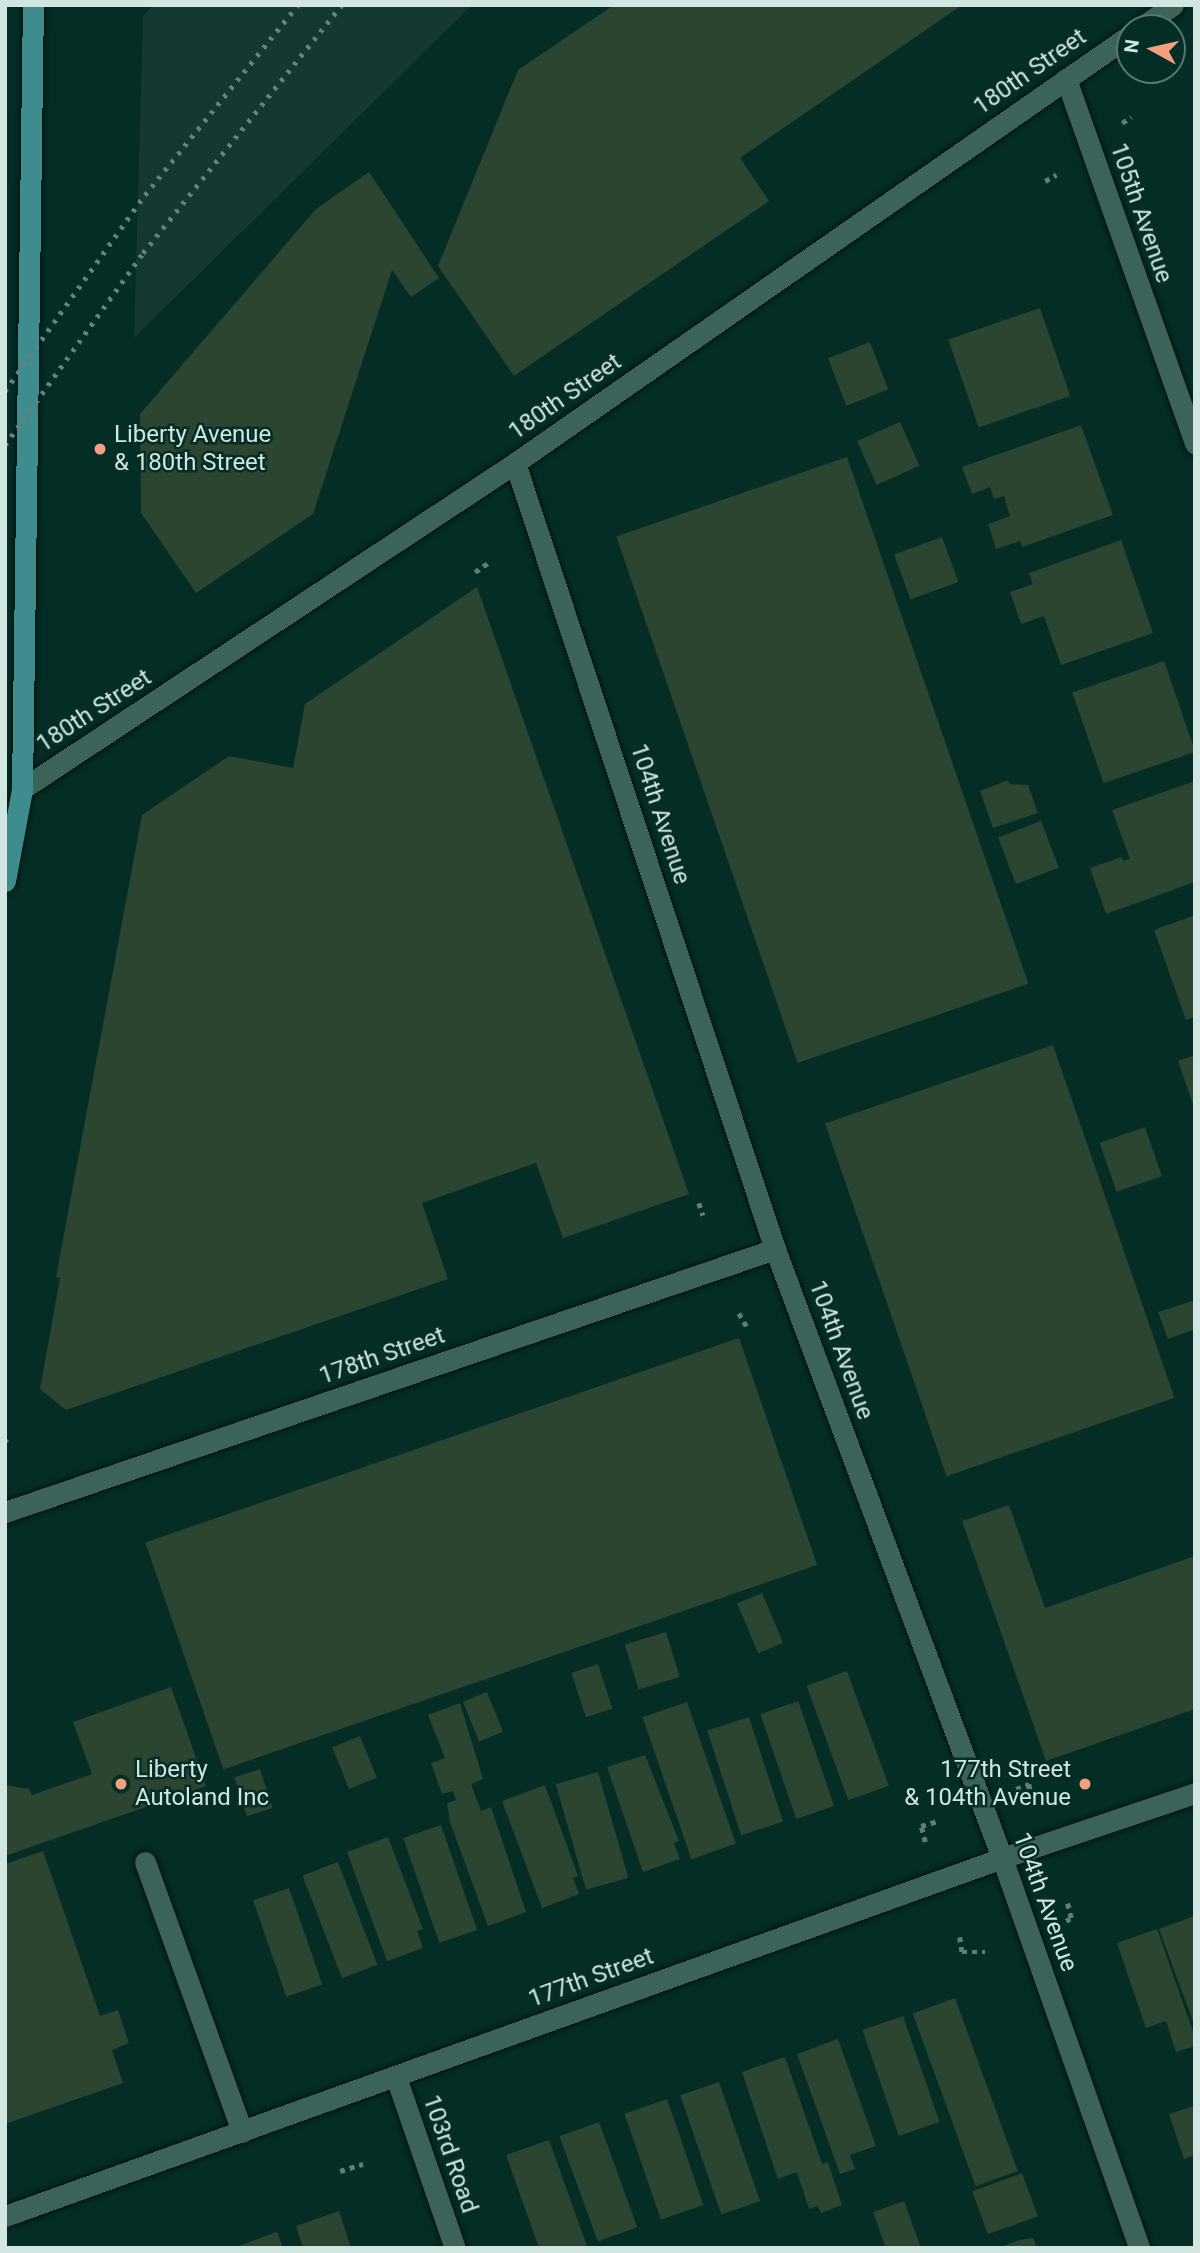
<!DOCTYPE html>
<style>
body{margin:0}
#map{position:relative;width:1200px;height:2253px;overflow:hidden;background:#032d25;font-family:Roboto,sans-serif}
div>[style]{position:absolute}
.built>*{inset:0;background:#133931}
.building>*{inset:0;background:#2b4531;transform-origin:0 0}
.path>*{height:4.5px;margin-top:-2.25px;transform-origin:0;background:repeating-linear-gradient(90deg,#5e7e77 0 5px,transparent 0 10px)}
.roads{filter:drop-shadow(0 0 2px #00140e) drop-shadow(0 0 2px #00140e)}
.minor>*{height:21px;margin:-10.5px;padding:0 10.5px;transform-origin:10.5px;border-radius:10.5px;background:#3c6359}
.major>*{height:21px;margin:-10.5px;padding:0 10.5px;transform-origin:10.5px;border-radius:10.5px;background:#3e8c8e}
.rail>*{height:5px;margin-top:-2.5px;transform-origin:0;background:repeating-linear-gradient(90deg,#63837c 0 3.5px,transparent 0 10.5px)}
.dots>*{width:19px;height:19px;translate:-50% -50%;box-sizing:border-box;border:4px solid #032d25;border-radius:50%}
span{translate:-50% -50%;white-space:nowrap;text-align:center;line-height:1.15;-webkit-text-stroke:5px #032d25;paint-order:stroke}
.street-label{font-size:24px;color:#d1e6e0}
.poi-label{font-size:24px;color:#d1e6e0}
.left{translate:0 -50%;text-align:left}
.right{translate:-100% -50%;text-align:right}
.frame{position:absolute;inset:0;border:7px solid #d1e6e0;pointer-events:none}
.north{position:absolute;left:1116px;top:14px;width:70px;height:70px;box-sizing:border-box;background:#032d25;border:2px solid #557770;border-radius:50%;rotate:278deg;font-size:19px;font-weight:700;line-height:28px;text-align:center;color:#d1e6e0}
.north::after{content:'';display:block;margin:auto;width:24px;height:32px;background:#f2a07f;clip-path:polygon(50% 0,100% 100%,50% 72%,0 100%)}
</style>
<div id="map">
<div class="built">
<div style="clip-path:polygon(154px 5px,472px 5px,134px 338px,143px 16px)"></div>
</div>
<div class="building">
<div style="clip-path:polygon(614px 5px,962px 5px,740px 158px,769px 201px,514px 376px,438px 266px,518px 70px)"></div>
<div style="clip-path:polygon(369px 172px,439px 278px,411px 297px,392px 270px,313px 514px,196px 593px,141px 513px,140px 414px,316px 209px)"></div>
<div style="left:1040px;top:308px;width:93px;height:97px;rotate:71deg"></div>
<div style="left:870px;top:342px;width:51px;height:45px;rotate:69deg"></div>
<div style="left:900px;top:422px;width:48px;height:47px;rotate:66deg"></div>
<div style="clip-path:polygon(1081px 425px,1113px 515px,1022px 547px,1020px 541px,996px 549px,988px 524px,1010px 516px,1004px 496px,994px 499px,990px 487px,972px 494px,962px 467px)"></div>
<div style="left:847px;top:457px;width:557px;height:244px;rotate:71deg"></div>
<div style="left:942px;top:537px;width:48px;height:51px;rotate:70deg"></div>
<div style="clip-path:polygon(1121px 540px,1153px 633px,1061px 665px,1044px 616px,1021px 624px,1010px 592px,1033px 584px,1029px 573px)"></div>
<div style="clip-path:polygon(477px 587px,689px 1194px,563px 1238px,536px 1163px,422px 1203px,448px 1279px,66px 1410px,40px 1389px,60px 1278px,56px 1277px,142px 815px,229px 756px,293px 768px,305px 704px)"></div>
<div style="left:1164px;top:661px;width:96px;height:97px;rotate:71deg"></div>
<div style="clip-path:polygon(1008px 780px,1010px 784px,1028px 785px,1038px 813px,993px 828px,980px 791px)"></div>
<div style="clip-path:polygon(1195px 781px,1195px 882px,1106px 914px,1090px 868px,1122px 857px,1123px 861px,1130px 859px,1112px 810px)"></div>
<div style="left:1041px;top:821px;width:50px;height:46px;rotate:69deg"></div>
<div style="clip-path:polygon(1195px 915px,1195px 1017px,1186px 1020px,1154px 930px)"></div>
<div style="left:1053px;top:1045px;width:373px;height:241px;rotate:71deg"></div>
<div style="clip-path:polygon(1195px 1055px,1195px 1107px,1194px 1107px,1178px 1061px)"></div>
<div style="left:1145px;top:1127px;width:52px;height:48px;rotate:71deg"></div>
<div style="clip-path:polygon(1195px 1300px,1195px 1329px,1168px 1339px,1158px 1312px)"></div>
<div style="left:739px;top:1338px;width:240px;height:628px;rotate:71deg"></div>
<div style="clip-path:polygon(1009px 1505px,1045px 1608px,1195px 1556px,1195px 1709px,1046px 1761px,962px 1521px)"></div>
<div style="left:762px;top:1593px;width:54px;height:27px;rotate:67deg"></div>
<div style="left:666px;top:1632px;width:47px;height:43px;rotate:73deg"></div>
<div style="left:598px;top:1664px;width:47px;height:28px;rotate:72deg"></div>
<div style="left:847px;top:1671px;width:122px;height:43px;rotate:70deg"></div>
<div style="clip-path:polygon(171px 1687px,206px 1786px,5px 1856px,5px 1785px,29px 1789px,32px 1795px,92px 1774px,73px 1722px)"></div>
<div style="left:487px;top:1692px;width:43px;height:26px;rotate:68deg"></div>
<div style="left:798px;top:1701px;width:111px;height:40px;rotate:71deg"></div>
<div style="left:687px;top:1702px;width:150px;height:47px;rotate:71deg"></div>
<div style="clip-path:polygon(460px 1703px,483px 1779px,471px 1784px,481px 1811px,491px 1807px,526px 1912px,488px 1926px,450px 1822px,447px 1803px,456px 1800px,453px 1791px,442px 1794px,431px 1763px,445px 1758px,428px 1715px)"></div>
<div style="left:749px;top:1717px;width:110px;height:44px;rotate:72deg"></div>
<div style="left:360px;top:1736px;width:45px;height:30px;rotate:68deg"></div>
<div style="clip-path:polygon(645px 1755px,679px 1841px,674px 1843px,680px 1859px,643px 1872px,607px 1767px)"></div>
<div style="left:260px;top:1769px;width:41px;height:27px;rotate:72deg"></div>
<div style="left:598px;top:1772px;width:110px;height:44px;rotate:74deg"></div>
<div style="clip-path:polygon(545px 1785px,578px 1876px,573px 1878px,579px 1894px,542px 1908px,502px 1801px)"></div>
<div style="left:441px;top:1825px;width:111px;height:40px;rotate:71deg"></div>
<div style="clip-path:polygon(388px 1837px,423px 1929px,417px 1931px,423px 1948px,387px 1961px,347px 1852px)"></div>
<div style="clip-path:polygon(43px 1851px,100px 2016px,118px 2010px,129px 2043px,112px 2050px,123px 2083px,5px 2124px,5px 1864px)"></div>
<div style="left:338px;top:1862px;width:110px;height:38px;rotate:69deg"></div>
<div style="left:289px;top:1888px;width:102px;height:38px;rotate:71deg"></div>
<div style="clip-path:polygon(1194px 1916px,1195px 1919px,1194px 2024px,1159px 1929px)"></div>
<div style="clip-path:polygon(1157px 1929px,1195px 2037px,1195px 2046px,1176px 2052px,1166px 2021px,1146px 2028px,1117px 1943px)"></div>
<div style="left:955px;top:1998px;width:184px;height:45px;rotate:70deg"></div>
<div style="left:903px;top:2016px;width:112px;height:43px;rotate:71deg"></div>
<div style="clip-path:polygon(838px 2039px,876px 2146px,850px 2155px,855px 2169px,840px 2174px,797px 2054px)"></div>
<div style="clip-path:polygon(785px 2057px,822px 2164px,828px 2162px,842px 2205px,821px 2213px,818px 2206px,809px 2209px,797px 2172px,778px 2179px,742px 2072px)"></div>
<div style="left:719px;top:2082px;width:126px;height:41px;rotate:71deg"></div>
<div style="left:667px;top:2099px;width:112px;height:45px;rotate:71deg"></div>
<div style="clip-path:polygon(1195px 2106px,1195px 2155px,1184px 2159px,1169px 2114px)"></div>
<div style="left:599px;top:2122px;width:112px;height:42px;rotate:70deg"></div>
<div style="clip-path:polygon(549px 2140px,587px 2246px,583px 2248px,539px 2248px,506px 2155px)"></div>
<div style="left:1022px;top:2173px;width:46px;height:53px;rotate:70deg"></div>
<div style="clip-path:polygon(904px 2201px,921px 2248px,886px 2248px,873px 2212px)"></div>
<div style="clip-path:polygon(339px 2211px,351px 2248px,303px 2248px,296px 2226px)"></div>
<div style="clip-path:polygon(277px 2232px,283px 2248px,235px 2248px,235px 2247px)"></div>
<div style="clip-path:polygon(1033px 2238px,1037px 2248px,998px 2248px,1019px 2240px)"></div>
</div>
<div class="path">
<div style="left:1122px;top:123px;width:11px;rotate:-34deg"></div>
<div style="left:1045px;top:181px;width:13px;rotate:-29deg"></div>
<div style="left:475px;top:572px;width:16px;rotate:-35deg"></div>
<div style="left:699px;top:1203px;width:13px;rotate:72deg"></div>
<div style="left:739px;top:1313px;width:16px;rotate:60deg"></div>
<div style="left:5px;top:1441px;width:3px;rotate:-45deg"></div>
<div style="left:1016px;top:1789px;width:14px;rotate:-21deg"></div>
<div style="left:1029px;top:1784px;width:19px;rotate:78deg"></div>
<div style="left:925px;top:1842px;width:16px;rotate:-104deg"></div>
<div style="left:921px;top:1826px;width:17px;rotate:-17deg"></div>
<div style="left:1066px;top:1921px;width:6px;rotate:-31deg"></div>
<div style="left:1071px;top:1918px;width:16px;rotate:-104deg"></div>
<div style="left:960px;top:1937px;width:15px;rotate:82deg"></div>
<div style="left:962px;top:1952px;width:23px"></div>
<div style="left:340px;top:2171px;width:24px;rotate:-17deg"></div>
</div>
<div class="roads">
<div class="minor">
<div style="left:1140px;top:28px;width:40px;rotate:-34.9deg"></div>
<div style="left:1066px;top:79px;width:387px;rotate:70.5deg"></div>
<div style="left:515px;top:463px;width:828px;rotate:71.7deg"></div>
<div style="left:775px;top:1249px;width:650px;rotate:69.56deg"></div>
<div style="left:1002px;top:1858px;width:413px;rotate:70.6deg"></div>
<div style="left:22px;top:789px;width:591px;rotate:-33.47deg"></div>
<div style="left:515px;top:463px;width:749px;rotate:-34.84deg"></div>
<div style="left:5px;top:1512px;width:814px;rotate:-18.86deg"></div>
<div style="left:145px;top:1862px;width:287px;rotate:70.2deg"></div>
<div style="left:396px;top:2077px;width:181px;rotate:71deg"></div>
<div style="left:5px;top:2216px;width:1059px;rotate:-19.75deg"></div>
<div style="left:1002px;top:1858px;width:204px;rotate:-18.6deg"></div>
</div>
<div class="major">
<div style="left:5px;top:881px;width:94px;rotate:-79.5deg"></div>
<div style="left:22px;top:789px;width:784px;rotate:-89.2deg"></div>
</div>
</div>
<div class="rail">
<div style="left:5px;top:391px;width:241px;rotate:-54.5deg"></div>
<div style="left:145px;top:195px;width:244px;rotate:-51.2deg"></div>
<div style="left:5px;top:445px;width:236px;rotate:-54.3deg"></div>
<div style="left:143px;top:253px;width:318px;rotate:-51.3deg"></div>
</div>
<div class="dots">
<div style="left:100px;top:449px;background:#f2a07f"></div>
<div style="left:121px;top:1784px;background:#f2a07f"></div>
<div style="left:1085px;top:1784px;background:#f2a07f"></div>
</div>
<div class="street-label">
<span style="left:1030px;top:72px;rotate:-35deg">180th Street</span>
<span style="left:1141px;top:213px;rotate:71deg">105th Avenue</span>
<span style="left:565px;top:397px;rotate:-35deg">180th Street</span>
<span style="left:94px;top:711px;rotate:-33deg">180th Street</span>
<span style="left:660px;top:814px;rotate:72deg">104th Avenue</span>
<span style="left:841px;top:1350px;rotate:70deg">104th Avenue</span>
<span style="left:382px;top:1356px;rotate:-19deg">178th Street</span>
<span style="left:1045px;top:1902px;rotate:70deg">104th Avenue</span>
<span style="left:591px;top:1978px;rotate:-20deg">177th Street</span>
<span style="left:450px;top:2154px;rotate:71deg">103rd Road</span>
</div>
<div class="poi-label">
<span class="left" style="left:114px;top:449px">Liberty Avenue<br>&amp; 180th Street</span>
<span class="left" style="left:135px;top:1784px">Liberty<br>Autoland Inc</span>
<span class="right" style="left:1071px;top:1784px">177th Street<br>&amp; 104th Avenue</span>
</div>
<div class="frame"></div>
<div class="north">N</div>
</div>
